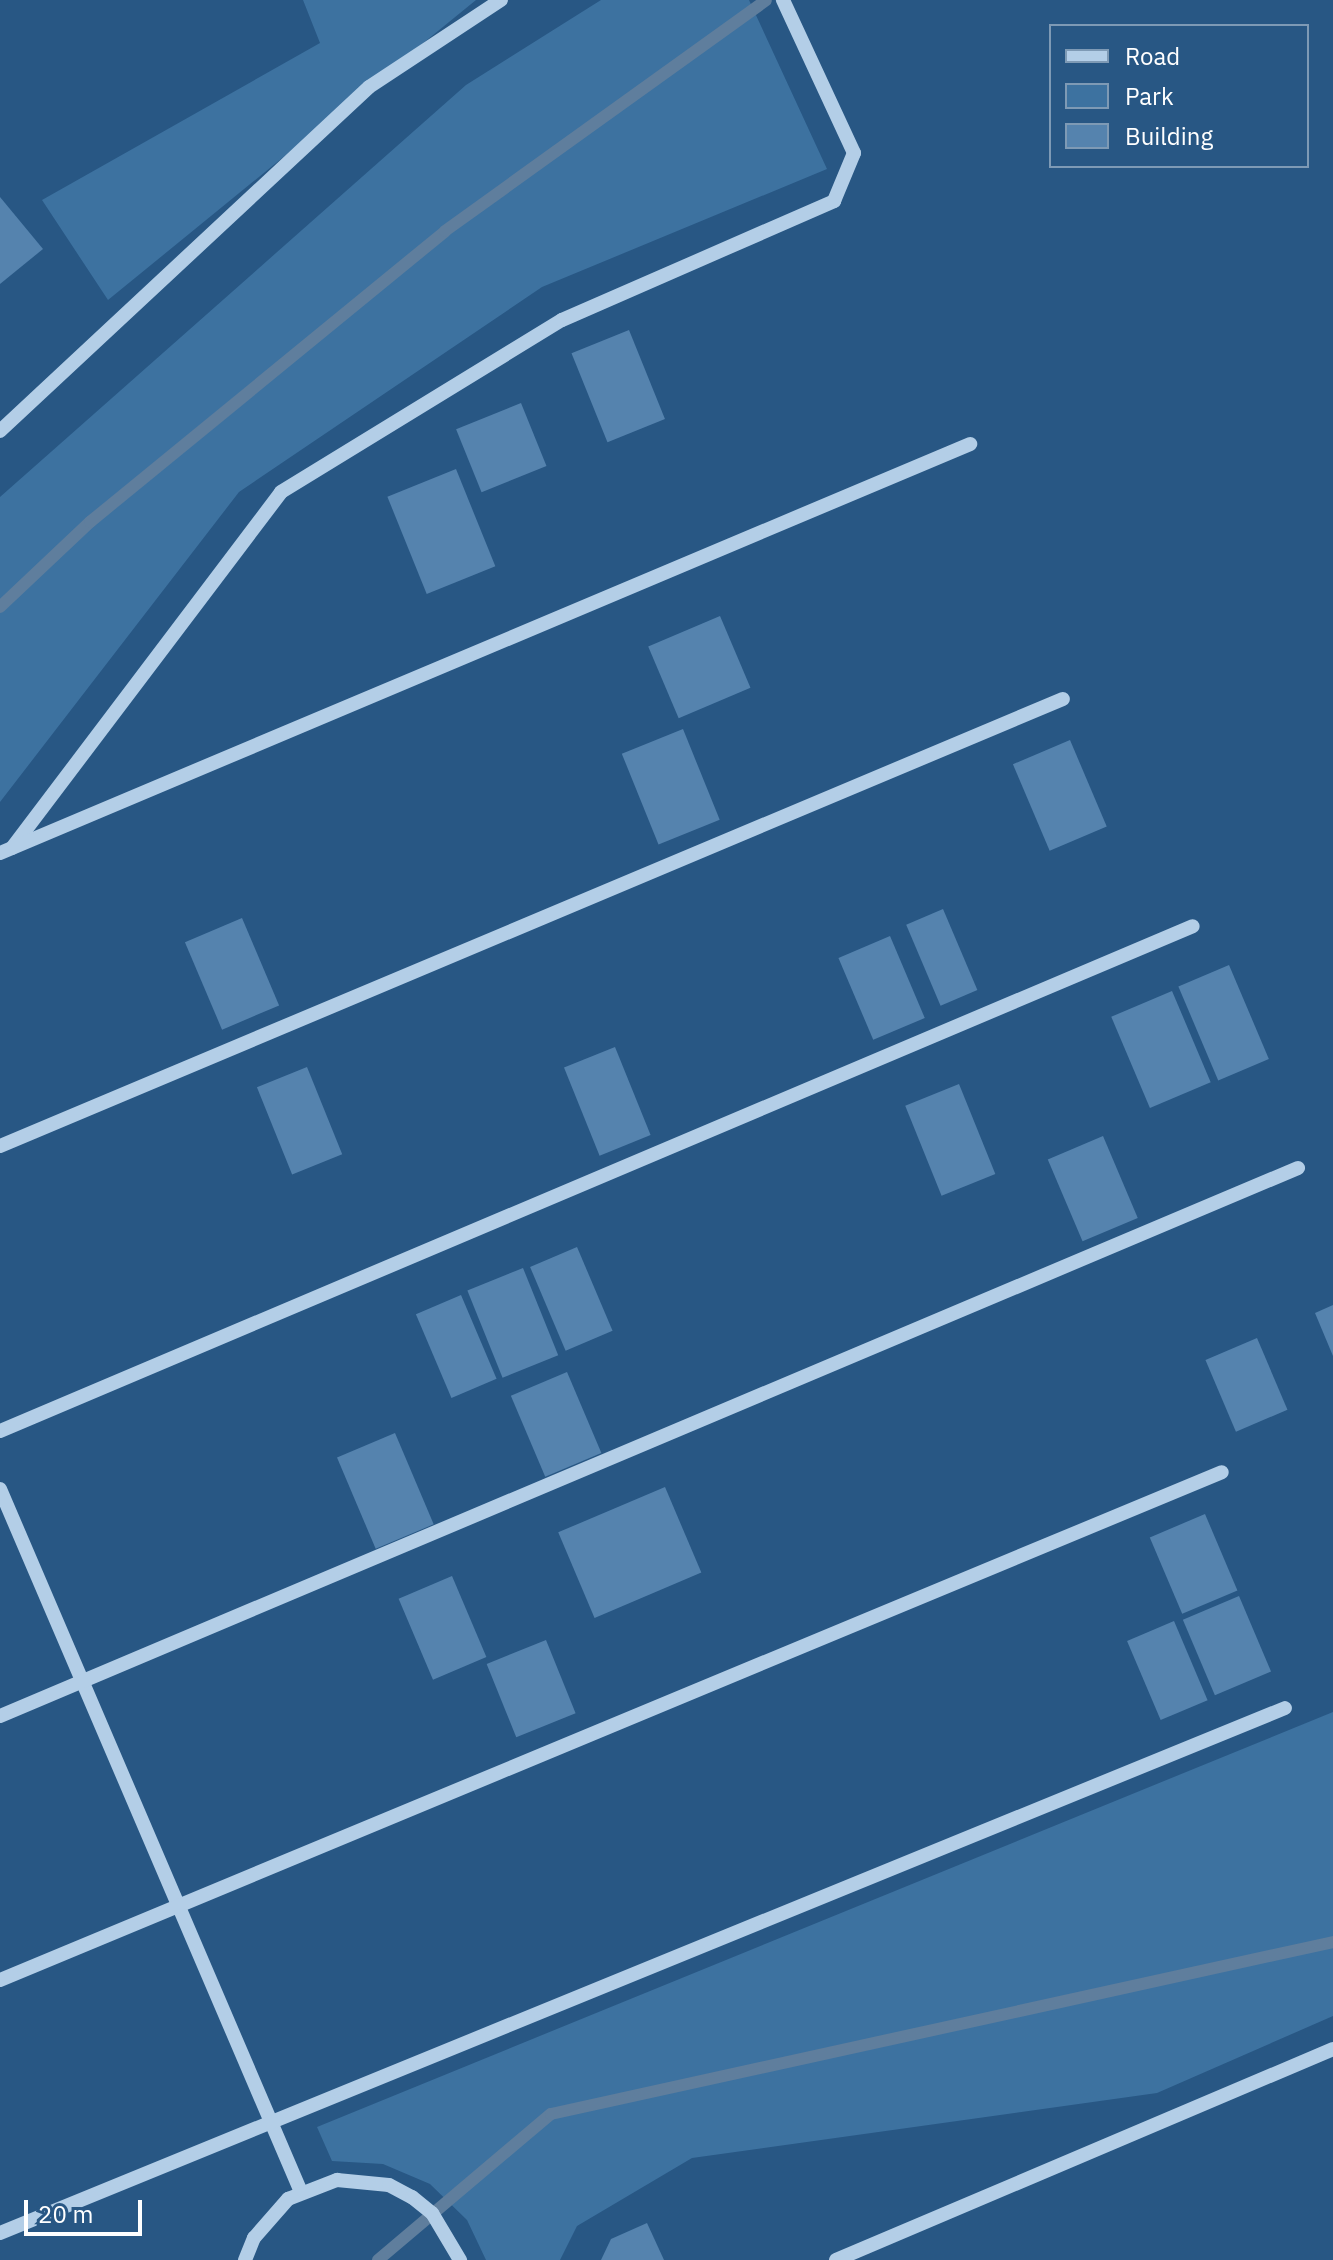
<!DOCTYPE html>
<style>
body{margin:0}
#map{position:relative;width:1333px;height:2260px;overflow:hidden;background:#285784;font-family:"IBM Plex Sans",sans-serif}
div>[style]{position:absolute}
.green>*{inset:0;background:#3d72a0}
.stream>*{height:12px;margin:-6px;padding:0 6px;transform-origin:6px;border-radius:6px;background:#5f7e9d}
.building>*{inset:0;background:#5583ae;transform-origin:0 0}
.minor>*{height:14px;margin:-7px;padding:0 7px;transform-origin:7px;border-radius:7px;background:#b3cee7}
span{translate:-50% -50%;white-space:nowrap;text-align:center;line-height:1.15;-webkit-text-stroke:6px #285784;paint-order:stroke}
.legend{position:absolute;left:1049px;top:24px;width:260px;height:144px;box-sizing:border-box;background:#285784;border:2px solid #7e9ab5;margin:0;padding:10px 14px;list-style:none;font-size:24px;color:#fff}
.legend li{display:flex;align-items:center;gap:16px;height:40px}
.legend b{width:40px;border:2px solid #7e9ab5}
.scale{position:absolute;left:24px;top:2200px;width:118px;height:36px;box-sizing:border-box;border:4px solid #fff;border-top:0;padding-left:10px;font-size:24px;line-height:28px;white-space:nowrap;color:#fff;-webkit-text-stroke:6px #285784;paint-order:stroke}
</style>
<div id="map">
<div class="green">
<div style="clip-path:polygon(303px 0,476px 0,108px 300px,42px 200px,320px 43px)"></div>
<div style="clip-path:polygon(601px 0,749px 0,827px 169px,542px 287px,239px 492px,0 802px,0 497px,466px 85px)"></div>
<div style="clip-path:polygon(1333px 1712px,1333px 2016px,1157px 2093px,692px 2158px,577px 2226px,560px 2260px,486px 2260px,467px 2220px,430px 2184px,383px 2164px,332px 2161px,317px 2127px)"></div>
</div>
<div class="stream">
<div style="left:0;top:607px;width:124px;rotate:-43.4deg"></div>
<div style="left:90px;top:522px;width:459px;rotate:-39.3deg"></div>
<div style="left:445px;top:231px;width:395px;rotate:-35.7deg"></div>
<div style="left:378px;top:2260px;width:226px;rotate:-40.2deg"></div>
<div style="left:551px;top:2114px;width:801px;rotate:-12.4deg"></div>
</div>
<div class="building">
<div style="clip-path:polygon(0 197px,43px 249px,0 284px)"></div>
<div style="left:629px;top:330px;width:96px;height:62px;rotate:68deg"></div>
<div style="left:521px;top:403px;width:68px;height:70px;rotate:68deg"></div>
<div style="left:456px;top:469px;width:105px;height:74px;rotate:68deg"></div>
<div style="left:720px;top:616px;width:78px;height:78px;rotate:67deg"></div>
<div style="left:683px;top:729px;width:98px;height:66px;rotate:68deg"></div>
<div style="left:1070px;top:740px;width:94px;height:62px;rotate:67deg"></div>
<div style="left:943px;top:909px;width:88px;height:40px;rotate:67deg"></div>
<div style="left:242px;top:918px;width:95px;height:62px;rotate:67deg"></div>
<div style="left:890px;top:936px;width:89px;height:56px;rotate:67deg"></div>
<div style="left:1229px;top:965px;width:102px;height:55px;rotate:67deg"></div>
<div style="left:1172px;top:991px;width:99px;height:66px;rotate:67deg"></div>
<div style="left:615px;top:1047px;width:95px;height:55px;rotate:68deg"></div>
<div style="left:307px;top:1067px;width:94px;height:54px;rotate:68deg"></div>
<div style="left:959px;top:1084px;width:97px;height:58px;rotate:68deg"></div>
<div style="left:1103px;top:1136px;width:89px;height:60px;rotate:67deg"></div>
<div style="left:577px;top:1247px;width:91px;height:51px;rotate:67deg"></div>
<div style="left:523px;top:1268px;width:94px;height:60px;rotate:68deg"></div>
<div style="left:461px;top:1295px;width:91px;height:49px;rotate:67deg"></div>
<div style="clip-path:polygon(1333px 1305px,1333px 1356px,1315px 1313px)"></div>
<div style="left:1257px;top:1338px;width:78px;height:56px;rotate:67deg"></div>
<div style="left:567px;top:1372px;width:88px;height:61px;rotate:67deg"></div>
<div style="left:395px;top:1433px;width:99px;height:63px;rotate:67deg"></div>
<div style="left:665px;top:1487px;width:93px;height:116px;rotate:67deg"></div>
<div style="left:1205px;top:1514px;width:83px;height:60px;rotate:67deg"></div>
<div style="left:452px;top:1576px;width:88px;height:58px;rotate:67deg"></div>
<div style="left:1239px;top:1596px;width:82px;height:61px;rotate:67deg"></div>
<div style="left:1174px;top:1621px;width:86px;height:51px;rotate:67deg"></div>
<div style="left:546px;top:1640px;width:79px;height:64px;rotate:68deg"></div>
<div style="clip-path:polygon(647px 2223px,664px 2260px,601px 2260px,611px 2239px)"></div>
</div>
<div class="minor">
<div style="left:0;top:431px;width:504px;rotate:-42.99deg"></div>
<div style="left:369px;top:87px;width:158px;rotate:-33.4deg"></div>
<div style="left:12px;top:848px;width:446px;rotate:-52.9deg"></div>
<div style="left:281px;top:492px;width:329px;rotate:-31.5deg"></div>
<div style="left:562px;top:320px;width:297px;rotate:-23.6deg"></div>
<div style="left:834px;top:201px;width:52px;rotate:-67.4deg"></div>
<div style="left:854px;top:153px;width:169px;rotate:-114.9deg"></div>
<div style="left:0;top:853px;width:1053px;rotate:-22.86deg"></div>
<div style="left:0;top:1146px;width:1153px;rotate:-22.81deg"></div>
<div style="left:0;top:1431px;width:1295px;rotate:-22.94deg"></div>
<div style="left:0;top:1489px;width:765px;rotate:66.82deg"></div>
<div style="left:0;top:1716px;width:1409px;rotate:-22.89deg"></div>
<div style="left:0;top:1980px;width:1323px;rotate:-22.57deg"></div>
<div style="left:0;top:2233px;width:1388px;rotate:-22.22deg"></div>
<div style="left:245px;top:2260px;width:24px;rotate:-68deg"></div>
<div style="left:254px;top:2238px;width:52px;rotate:-48.9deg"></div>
<div style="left:288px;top:2199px;width:53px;rotate:-21.2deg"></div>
<div style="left:337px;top:2180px;width:52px;rotate:5.5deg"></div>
<div style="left:389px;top:2185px;width:26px;rotate:28deg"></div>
<div style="left:412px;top:2197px;width:26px;rotate:39deg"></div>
<div style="left:432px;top:2213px;width:55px;rotate:59.2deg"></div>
<div style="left:836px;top:2260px;width:540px;rotate:-23deg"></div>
</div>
<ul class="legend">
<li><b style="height:10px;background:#b3cee7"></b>Road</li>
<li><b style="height:22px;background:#3d72a0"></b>Park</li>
<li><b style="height:22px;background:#5583ae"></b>Building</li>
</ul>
<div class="scale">20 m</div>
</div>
